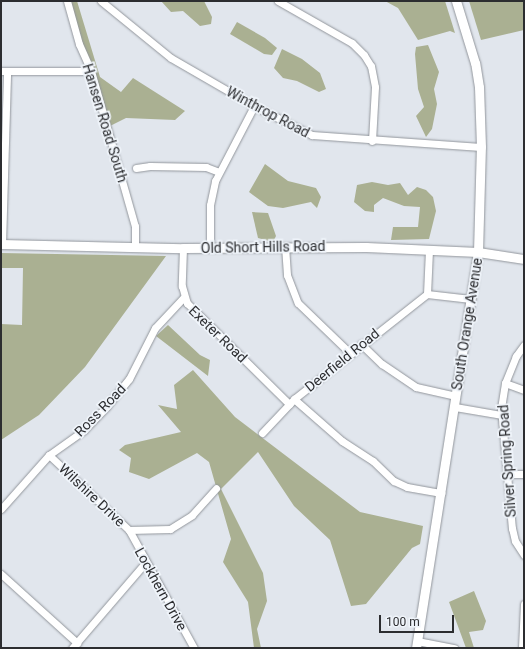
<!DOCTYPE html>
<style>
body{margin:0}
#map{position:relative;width:525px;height:649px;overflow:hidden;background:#e1e6ed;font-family:Roboto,sans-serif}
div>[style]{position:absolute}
.forest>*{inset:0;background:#aab092}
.roads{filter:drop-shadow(0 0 1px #92969c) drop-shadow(0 0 1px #92969c)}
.minor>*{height:7px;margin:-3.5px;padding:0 3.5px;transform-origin:3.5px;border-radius:3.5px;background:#fff}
.major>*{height:9px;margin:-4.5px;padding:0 4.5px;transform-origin:4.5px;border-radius:4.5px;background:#fff}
span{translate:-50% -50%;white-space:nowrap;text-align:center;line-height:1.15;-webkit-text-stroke:3.5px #eff4fa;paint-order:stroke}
.street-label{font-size:14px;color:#2c2d30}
.frame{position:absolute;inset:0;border:2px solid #2c2d30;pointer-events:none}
.scale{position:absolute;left:379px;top:615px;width:75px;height:18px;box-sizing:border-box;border:2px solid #2c2d30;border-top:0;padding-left:5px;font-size:12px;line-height:14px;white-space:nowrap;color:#2c2d30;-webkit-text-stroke:3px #eff4fa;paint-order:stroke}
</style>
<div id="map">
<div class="forest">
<div style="clip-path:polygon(69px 1px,77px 1px,100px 77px,121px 92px,133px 78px,185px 111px,175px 120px,126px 118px,106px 128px)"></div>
<div style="clip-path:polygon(161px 1px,204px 1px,212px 17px,211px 24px,200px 26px,183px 11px,171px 12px)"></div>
<div style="clip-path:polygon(385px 1px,445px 1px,455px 33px,450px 31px,418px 40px,398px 8px)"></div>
<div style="clip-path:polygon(469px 1px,524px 1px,524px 30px,481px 40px)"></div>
<div style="clip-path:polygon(237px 22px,265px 38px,277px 48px,272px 55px,264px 54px,230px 34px)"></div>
<div style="clip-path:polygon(428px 45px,439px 72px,434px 89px,437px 104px,432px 129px,426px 137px,416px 116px,424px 107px,418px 89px,415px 54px,416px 47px)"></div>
<div style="clip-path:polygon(282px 49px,302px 59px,320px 73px,326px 89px,319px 92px,297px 81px,283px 78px,274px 68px)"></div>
<div style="clip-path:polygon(265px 164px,288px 181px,316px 188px,321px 197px,317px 208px,311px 202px,283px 208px,268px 206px,249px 192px)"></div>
<div style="clip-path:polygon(372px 182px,388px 185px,400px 183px,408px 195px,417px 187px,426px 190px,433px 197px,436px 211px,429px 239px,391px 240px,393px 227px,418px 227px,420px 207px,404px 206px,383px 198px,374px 205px,374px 212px,365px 211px,354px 202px,357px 185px)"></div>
<div style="clip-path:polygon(252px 212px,268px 213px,276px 236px,273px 242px,258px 238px)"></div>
<div style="clip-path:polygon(1px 253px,166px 256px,85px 367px,39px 415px,1px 440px,1px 324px,22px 325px,23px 268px,1px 268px)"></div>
<div style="clip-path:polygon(168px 325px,200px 355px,210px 360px,208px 376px,156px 336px)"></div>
<div style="clip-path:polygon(193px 370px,235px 417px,360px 512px,423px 526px,420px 544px,412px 548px,366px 604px,351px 606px,330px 540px,294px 506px,258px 452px,221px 489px,263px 573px,267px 601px,257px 629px,261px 648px,254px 648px,248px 602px,223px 562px,231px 539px,209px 462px,197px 453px,149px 479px,129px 472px,131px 458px,119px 450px,125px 445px,181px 432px,158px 405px,177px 409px,174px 385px)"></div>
<div style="clip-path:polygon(474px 591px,486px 621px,483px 630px,469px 632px,474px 648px,466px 648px,449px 602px)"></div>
</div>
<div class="roads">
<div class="minor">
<div style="left:67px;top:1px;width:45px;rotate:74.4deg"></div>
<div style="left:79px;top:44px;width:30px;rotate:66deg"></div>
<div style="left:91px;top:71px;width:161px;rotate:74.2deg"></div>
<div style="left:135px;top:226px;width:20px;rotate:90deg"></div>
<div style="left:101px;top:1px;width:90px;rotate:39.2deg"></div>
<div style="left:171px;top:58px;width:96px;rotate:30deg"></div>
<div style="left:254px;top:106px;width:65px;rotate:26.6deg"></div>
<div style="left:312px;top:135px;width:169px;rotate:4.1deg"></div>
<div style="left:278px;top:1px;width:85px;rotate:29.6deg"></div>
<div style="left:352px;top:43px;width:17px;rotate:45deg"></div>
<div style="left:364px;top:55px;width:13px;rotate:58deg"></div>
<div style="left:371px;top:66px;width:21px;rotate:79deg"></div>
<div style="left:375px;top:87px;width:54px;rotate:93.2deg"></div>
<div style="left:1px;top:71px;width:90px"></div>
<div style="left:136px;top:168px;width:14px;rotate:-8deg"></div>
<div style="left:150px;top:166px;width:56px;rotate:1deg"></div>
<div style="left:206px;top:167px;width:14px;rotate:21deg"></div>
<div style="left:2px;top:244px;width:172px;rotate:-88.3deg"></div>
<div style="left:285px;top:246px;width:29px;rotate:86deg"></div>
<div style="left:287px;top:275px;width:30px;rotate:69deg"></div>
<div style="left:298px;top:303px;width:72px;rotate:43.9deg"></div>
<div style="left:183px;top:248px;width:38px;rotate:92deg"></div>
<div style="left:182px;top:286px;width:18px;rotate:74deg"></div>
<div style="left:187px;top:303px;width:144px;rotate:44.7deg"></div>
<div style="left:210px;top:248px;width:43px;rotate:-90deg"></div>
<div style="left:210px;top:205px;width:25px;rotate:-78deg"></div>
<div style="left:215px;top:181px;width:85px;rotate:-62.5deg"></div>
<div style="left:427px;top:294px;width:44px;rotate:-87.4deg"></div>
<div style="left:361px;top:344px;width:29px;rotate:44deg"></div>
<div style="left:382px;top:364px;width:41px;rotate:34.1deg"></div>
<div style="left:416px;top:387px;width:41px;rotate:12.7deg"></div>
<div style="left:524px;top:345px;width:14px;rotate:126deg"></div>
<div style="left:516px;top:356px;width:29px;rotate:112deg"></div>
<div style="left:505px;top:383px;width:25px;rotate:99deg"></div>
<div style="left:501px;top:408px;width:121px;rotate:84.8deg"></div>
<div style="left:512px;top:528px;width:13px;rotate:77deg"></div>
<div style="left:515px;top:541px;width:17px;rotate:57deg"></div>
<div style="left:505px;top:383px;width:20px;rotate:20deg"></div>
<div style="left:294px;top:399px;width:64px;rotate:41.2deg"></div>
<div style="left:342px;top:441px;width:37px;rotate:33deg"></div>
<div style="left:373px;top:461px;width:29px;rotate:44deg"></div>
<div style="left:394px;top:481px;width:14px;rotate:25deg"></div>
<div style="left:407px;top:487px;width:35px;rotate:10deg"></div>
<div style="left:455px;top:407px;width:48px;rotate:9.7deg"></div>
<div style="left:262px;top:433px;width:47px;rotate:-46.7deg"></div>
<div style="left:294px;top:399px;width:169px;rotate:-38.3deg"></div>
<div style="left:427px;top:294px;width:44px;rotate:6.5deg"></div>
<div style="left:49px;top:455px;width:110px;rotate:43.2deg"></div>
<div style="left:129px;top:530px;width:41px;rotate:-1.4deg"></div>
<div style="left:170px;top:529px;width:26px;rotate:-32deg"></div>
<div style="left:192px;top:515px;width:36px;rotate:-48deg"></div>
<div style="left:506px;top:474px;width:18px"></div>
<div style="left:1px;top:509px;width:72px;rotate:-48.4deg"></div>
<div style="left:49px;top:455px;width:43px;rotate:-35.5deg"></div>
<div style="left:84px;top:430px;width:33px;rotate:-46deg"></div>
<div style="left:107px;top:406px;width:35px;rotate:-51deg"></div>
<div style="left:129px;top:379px;width:57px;rotate:-63deg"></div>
<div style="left:155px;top:328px;width:41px;rotate:-47deg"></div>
<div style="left:129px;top:530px;width:135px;rotate:61.2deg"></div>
<div style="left:1px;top:574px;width:103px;rotate:42.2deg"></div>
<div style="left:417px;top:641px;width:38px;rotate:11deg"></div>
<div style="left:72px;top:648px;width:113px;rotate:-49.3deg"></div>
<div style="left:522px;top:648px;width:44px;rotate:-87.4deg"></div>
</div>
<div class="major">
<div style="left:1px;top:244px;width:182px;rotate:1.3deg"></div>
<div style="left:183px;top:248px;width:183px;rotate:-0.3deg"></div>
<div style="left:366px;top:247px;width:112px;rotate:2.6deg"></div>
<div style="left:478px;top:252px;width:47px;rotate:8.7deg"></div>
<div style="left:416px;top:648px;width:401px;rotate:-81.1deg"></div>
<div style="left:478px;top:252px;width:105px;rotate:-88.4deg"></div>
<div style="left:481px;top:147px;width:60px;rotate:-91.9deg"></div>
<div style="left:479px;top:87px;width:24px;rotate:-99deg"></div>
<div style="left:475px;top:63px;width:65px;rotate:-107deg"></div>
</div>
</div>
<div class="street-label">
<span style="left:268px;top:112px;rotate:28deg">Winthrop Road</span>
<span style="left:105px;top:123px;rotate:73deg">Hansen Road South</span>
<span style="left:263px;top:247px;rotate:-1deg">Old Short Hills Road</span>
<span style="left:467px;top:324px;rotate:-81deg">South Orange Avenue</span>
<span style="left:218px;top:334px;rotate:44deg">Exeter Road</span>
<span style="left:342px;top:360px;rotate:-39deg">Deerfield Road</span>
<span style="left:100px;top:410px;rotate:-46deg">Ross Road</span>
<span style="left:507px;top:461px;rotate:-94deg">Silver Spring Road</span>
<span style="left:92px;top:495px;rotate:43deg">Wilshire Drive</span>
<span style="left:161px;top:589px;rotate:61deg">Lockhern Drive</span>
</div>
<div class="frame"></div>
<div class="scale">100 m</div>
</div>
